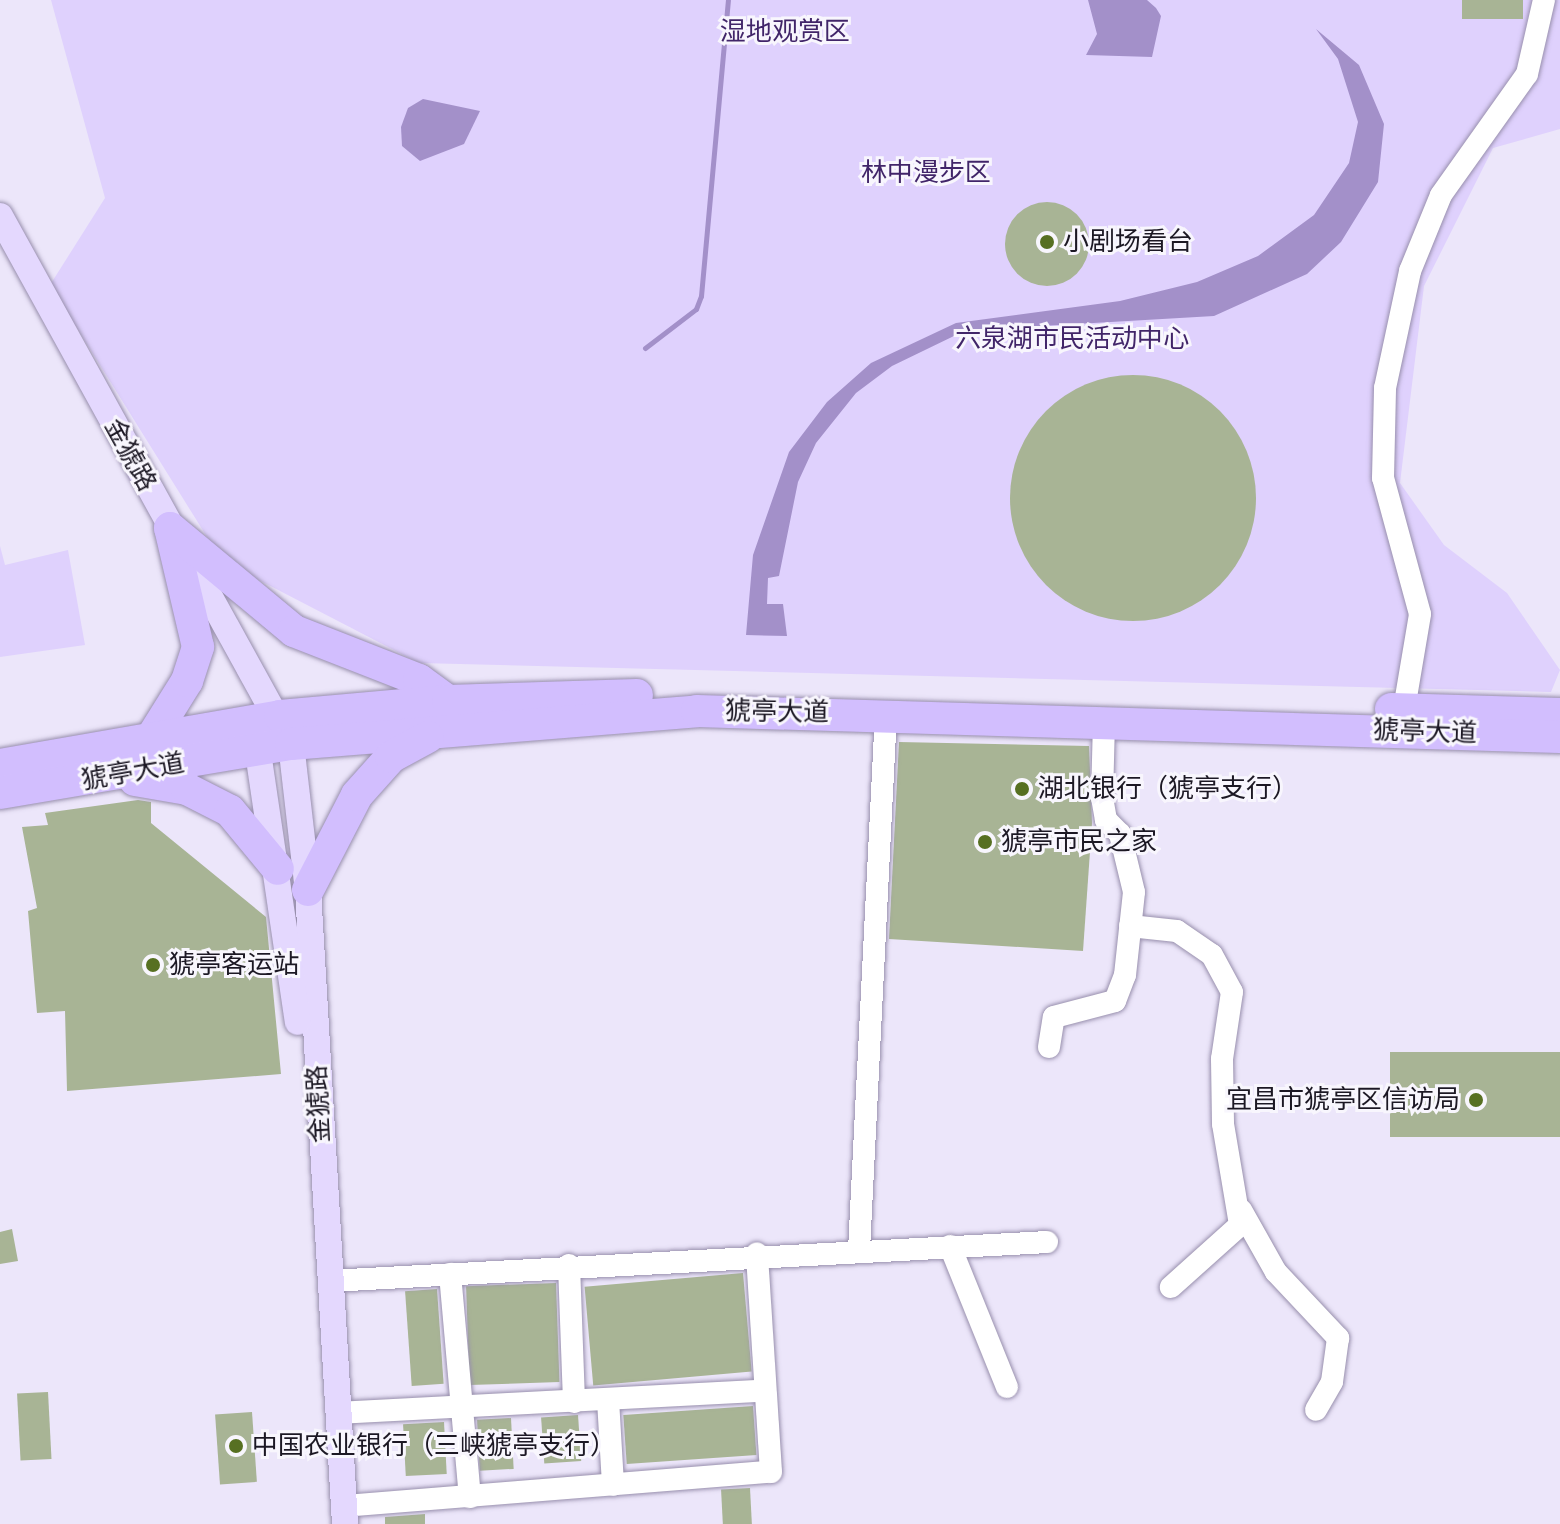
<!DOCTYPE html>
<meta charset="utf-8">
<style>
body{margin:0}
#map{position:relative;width:1560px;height:1524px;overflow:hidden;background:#ece6fa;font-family:Karla,"Noto Sans SC",sans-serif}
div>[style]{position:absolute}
.green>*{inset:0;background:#dfd1fd}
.water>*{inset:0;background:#a390c9}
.stream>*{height:5px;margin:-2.5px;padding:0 2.5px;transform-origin:2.5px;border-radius:2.5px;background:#a390c9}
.building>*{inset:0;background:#a8b495;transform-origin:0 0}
.round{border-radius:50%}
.roads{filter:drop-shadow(0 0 2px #988fad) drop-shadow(0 0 2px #988fad)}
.minor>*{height:22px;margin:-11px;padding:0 11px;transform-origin:11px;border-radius:11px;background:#fff}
.major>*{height:26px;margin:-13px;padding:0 13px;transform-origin:13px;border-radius:13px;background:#e4d8fe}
.highway>*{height:32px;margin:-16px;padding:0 16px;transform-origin:16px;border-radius:16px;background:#d2befe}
.dots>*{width:22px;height:22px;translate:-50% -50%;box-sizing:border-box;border:4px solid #f8f6fd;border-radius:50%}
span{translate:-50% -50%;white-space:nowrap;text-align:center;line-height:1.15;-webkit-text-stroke:6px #f8f6fd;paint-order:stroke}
.park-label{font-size:26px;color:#412569}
.poi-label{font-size:26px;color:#1c1824}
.left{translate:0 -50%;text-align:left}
.right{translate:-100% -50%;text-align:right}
.street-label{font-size:26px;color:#1c1824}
</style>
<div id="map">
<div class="green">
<div style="clip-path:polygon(51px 0,1560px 0,1560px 129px,1493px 148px,1424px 286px,1400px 483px,1444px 545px,1507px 593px,1560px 670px,1551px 692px,419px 663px,222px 561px,50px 285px,105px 198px)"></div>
<div style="clip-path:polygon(0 546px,5px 565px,68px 550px,85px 645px,0 657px)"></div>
</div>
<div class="water">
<div style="clip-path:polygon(1088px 0,1147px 0,1156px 8px,1161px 16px,1152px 57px,1086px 55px,1097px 34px)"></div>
<div style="clip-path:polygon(1316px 29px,1359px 65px,1384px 124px,1378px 182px,1341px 242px,1307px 274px,1214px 316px,991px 329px,956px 335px,892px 366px,856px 393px,816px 443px,798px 482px,779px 576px,768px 578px,767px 604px,783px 604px,787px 636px,746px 635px,753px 555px,789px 452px,827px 402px,871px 363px,956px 323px,1120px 301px,1197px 282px,1258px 256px,1314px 215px,1349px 163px,1358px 122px,1338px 59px)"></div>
<div style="clip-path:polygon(423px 99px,480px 111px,464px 144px,420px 161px,402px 146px,401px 127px,408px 108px)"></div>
</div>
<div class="stream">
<div style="left:645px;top:348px;width:64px;rotate:-37.4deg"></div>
<div style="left:696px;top:309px;width:14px;rotate:-69deg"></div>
<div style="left:701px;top:296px;width:297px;rotate:-84.8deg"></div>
</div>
<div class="building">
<div style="left:1462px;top:0;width:61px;height:19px"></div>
<div class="round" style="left:1005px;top:202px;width:84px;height:84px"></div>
<div class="round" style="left:1010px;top:375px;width:246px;height:246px"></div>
<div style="clip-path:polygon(899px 742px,1089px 746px,1092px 823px,1083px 951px,889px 939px)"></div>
<div style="clip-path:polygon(138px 800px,151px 802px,151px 823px,266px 917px,281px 1074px,67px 1091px,65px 1011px,37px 1013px,28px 911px,37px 908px,22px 827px,48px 825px,45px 813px)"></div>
<div style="left:1560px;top:1052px;width:85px;height:170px;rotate:90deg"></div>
<div style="clip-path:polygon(12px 1229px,18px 1261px,0 1264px,0 1232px)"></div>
<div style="left:743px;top:1273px;width:99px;height:159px;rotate:85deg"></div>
<div style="left:556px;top:1283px;width:99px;height:90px;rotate:88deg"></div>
<div style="left:437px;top:1289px;width:95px;height:32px;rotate:86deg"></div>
<div style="left:48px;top:1392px;width:67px;height:31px;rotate:87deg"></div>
<div style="left:753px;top:1406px;width:49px;height:130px;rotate:86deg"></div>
<div style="left:252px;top:1412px;width:70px;height:37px;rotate:86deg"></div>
<div style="left:578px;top:1415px;width:46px;height:37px;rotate:86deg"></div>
<div style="left:511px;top:1418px;width:51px;height:34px;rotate:87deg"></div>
<div style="left:444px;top:1422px;width:52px;height:41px;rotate:87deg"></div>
<div style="left:750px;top:1488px;width:36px;height:29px;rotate:87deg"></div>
<div style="clip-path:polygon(425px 1514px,425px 1524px,385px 1524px,385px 1517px)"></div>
</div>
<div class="roads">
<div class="minor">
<div style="left:1404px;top:709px;width:96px;rotate:-80.4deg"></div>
<div style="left:1420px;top:614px;width:141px;rotate:-105.2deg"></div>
<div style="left:1383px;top:478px;width:90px;rotate:-88.7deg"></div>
<div style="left:1385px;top:388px;width:120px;rotate:-77.9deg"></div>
<div style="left:1410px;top:271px;width:82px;rotate:-67.8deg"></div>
<div style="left:1441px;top:195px;width:148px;rotate:-54.6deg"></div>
<div style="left:1527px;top:74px;width:76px;rotate:-77.1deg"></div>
<div style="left:1130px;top:926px;width:47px;rotate:6.1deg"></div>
<div style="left:1177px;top:931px;width:42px;rotate:34.4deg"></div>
<div style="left:1212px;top:955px;width:42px;rotate:61.6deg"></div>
<div style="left:1232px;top:992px;width:68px;rotate:98.5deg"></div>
<div style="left:1222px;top:1059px;width:65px;rotate:89.1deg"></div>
<div style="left:1223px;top:1124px;width:102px;rotate:80.4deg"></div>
<div style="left:1240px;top:1225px;width:93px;rotate:138.1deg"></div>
<div style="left:1049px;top:1047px;width:30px;rotate:-81deg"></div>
<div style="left:1054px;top:1017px;width:63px;rotate:-14.7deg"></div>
<div style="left:1115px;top:1001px;width:28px;rotate:-69deg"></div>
<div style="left:1125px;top:975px;width:83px;rotate:-83.8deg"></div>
<div style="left:1134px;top:892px;width:60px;rotate:-103.6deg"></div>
<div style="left:1120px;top:834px;width:20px;rotate:-135deg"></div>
<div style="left:1106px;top:820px;width:22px;rotate:-100deg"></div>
<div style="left:1102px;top:798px;width:77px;rotate:-88.5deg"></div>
<div style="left:1241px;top:1210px;width:71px;rotate:60.6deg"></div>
<div style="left:1276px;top:1272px;width:91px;rotate:46.8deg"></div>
<div style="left:1338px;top:1338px;width:44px;rotate:97.8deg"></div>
<div style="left:1332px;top:1382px;width:32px;rotate:120deg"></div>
<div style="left:950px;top:1246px;width:152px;rotate:68deg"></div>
<div style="left:859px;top:1250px;width:538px;rotate:-87.12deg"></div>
<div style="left:569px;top:1265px;width:137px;rotate:87.9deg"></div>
<div style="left:450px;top:1274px;width:224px;rotate:84.9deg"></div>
<div style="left:330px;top:1281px;width:718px;rotate:-3.11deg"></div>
<div style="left:608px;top:1400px;width:85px;rotate:86.6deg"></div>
<div style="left:338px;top:1413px;width:427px;rotate:-3deg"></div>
<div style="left:344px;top:1506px;width:428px;rotate:-4.6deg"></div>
<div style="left:771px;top:1472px;width:219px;rotate:-93.7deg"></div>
</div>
<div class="major">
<div style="left:0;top:216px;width:603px;rotate:61.14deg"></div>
<div style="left:291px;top:744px;width:147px;rotate:83.4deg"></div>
<div style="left:308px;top:890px;width:635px;rotate:86.66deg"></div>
<div style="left:255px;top:732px;width:293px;rotate:81.6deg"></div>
</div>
<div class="highway">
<div style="left:1391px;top:709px;width:169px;rotate:1.7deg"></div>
<div style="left:152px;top:737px;width:66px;rotate:-58deg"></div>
<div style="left:187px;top:681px;width:36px;rotate:-72deg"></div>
<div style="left:198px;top:647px;width:122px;rotate:-103.2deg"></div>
<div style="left:170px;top:528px;width:161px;rotate:39.7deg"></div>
<div style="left:294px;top:631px;width:134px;rotate:21.4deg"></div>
<div style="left:419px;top:680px;width:36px;rotate:36deg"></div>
<div style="left:0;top:765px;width:284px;rotate:-9.9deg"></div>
<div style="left:280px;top:716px;width:169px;rotate:-5.1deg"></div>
<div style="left:448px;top:701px;width:189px;rotate:-1.8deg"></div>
<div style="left:135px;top:780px;width:53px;rotate:9.8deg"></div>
<div style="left:187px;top:789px;width:48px;rotate:27.1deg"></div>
<div style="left:230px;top:811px;width:75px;rotate:50.4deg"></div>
<div style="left:0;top:793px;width:295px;rotate:-9.6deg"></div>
<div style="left:291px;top:744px;width:407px;rotate:-4.6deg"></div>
<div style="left:697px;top:711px;width:863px;rotate:1.73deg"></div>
<div style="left:308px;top:890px;width:107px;rotate:-62.7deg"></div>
<div style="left:357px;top:795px;width:51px;rotate:-48.2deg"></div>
<div style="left:391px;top:757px;width:42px;rotate:-28.4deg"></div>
</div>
</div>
<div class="dots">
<div style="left:1047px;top:242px;background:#577022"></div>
<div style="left:1022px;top:789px;background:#577022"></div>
<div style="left:985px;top:842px;background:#577022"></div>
<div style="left:153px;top:965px;background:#577022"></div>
<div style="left:1476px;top:1100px;background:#577022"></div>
<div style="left:236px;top:1446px;background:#577022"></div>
</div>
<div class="park-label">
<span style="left:785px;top:32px">湿地观赏区</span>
<span style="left:926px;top:173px">林中漫步区</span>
<span style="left:1072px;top:339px">六泉湖市民活动中心</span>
</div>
<div class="poi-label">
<span class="left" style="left:1063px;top:242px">小剧场看台</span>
<span class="left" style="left:1038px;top:789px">湖北银行（猇亭支行）</span>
<span class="left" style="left:1001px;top:842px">猇亭市民之家</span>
<span class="left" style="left:169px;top:965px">猇亭客运站</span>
<span class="right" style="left:1460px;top:1100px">宜昌市猇亭区信访局</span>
<span class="left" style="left:252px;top:1446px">中国农业银行（三峡猇亭支行）</span>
</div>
<div class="street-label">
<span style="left:130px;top:455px;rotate:61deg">金猇路</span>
<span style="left:777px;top:712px;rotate:1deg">猇亭大道</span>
<span style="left:1425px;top:732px;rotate:2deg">猇亭大道</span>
<span style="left:133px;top:772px;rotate:-10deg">猇亭大道</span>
<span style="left:319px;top:1104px;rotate:-93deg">金猇路</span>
</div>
</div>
